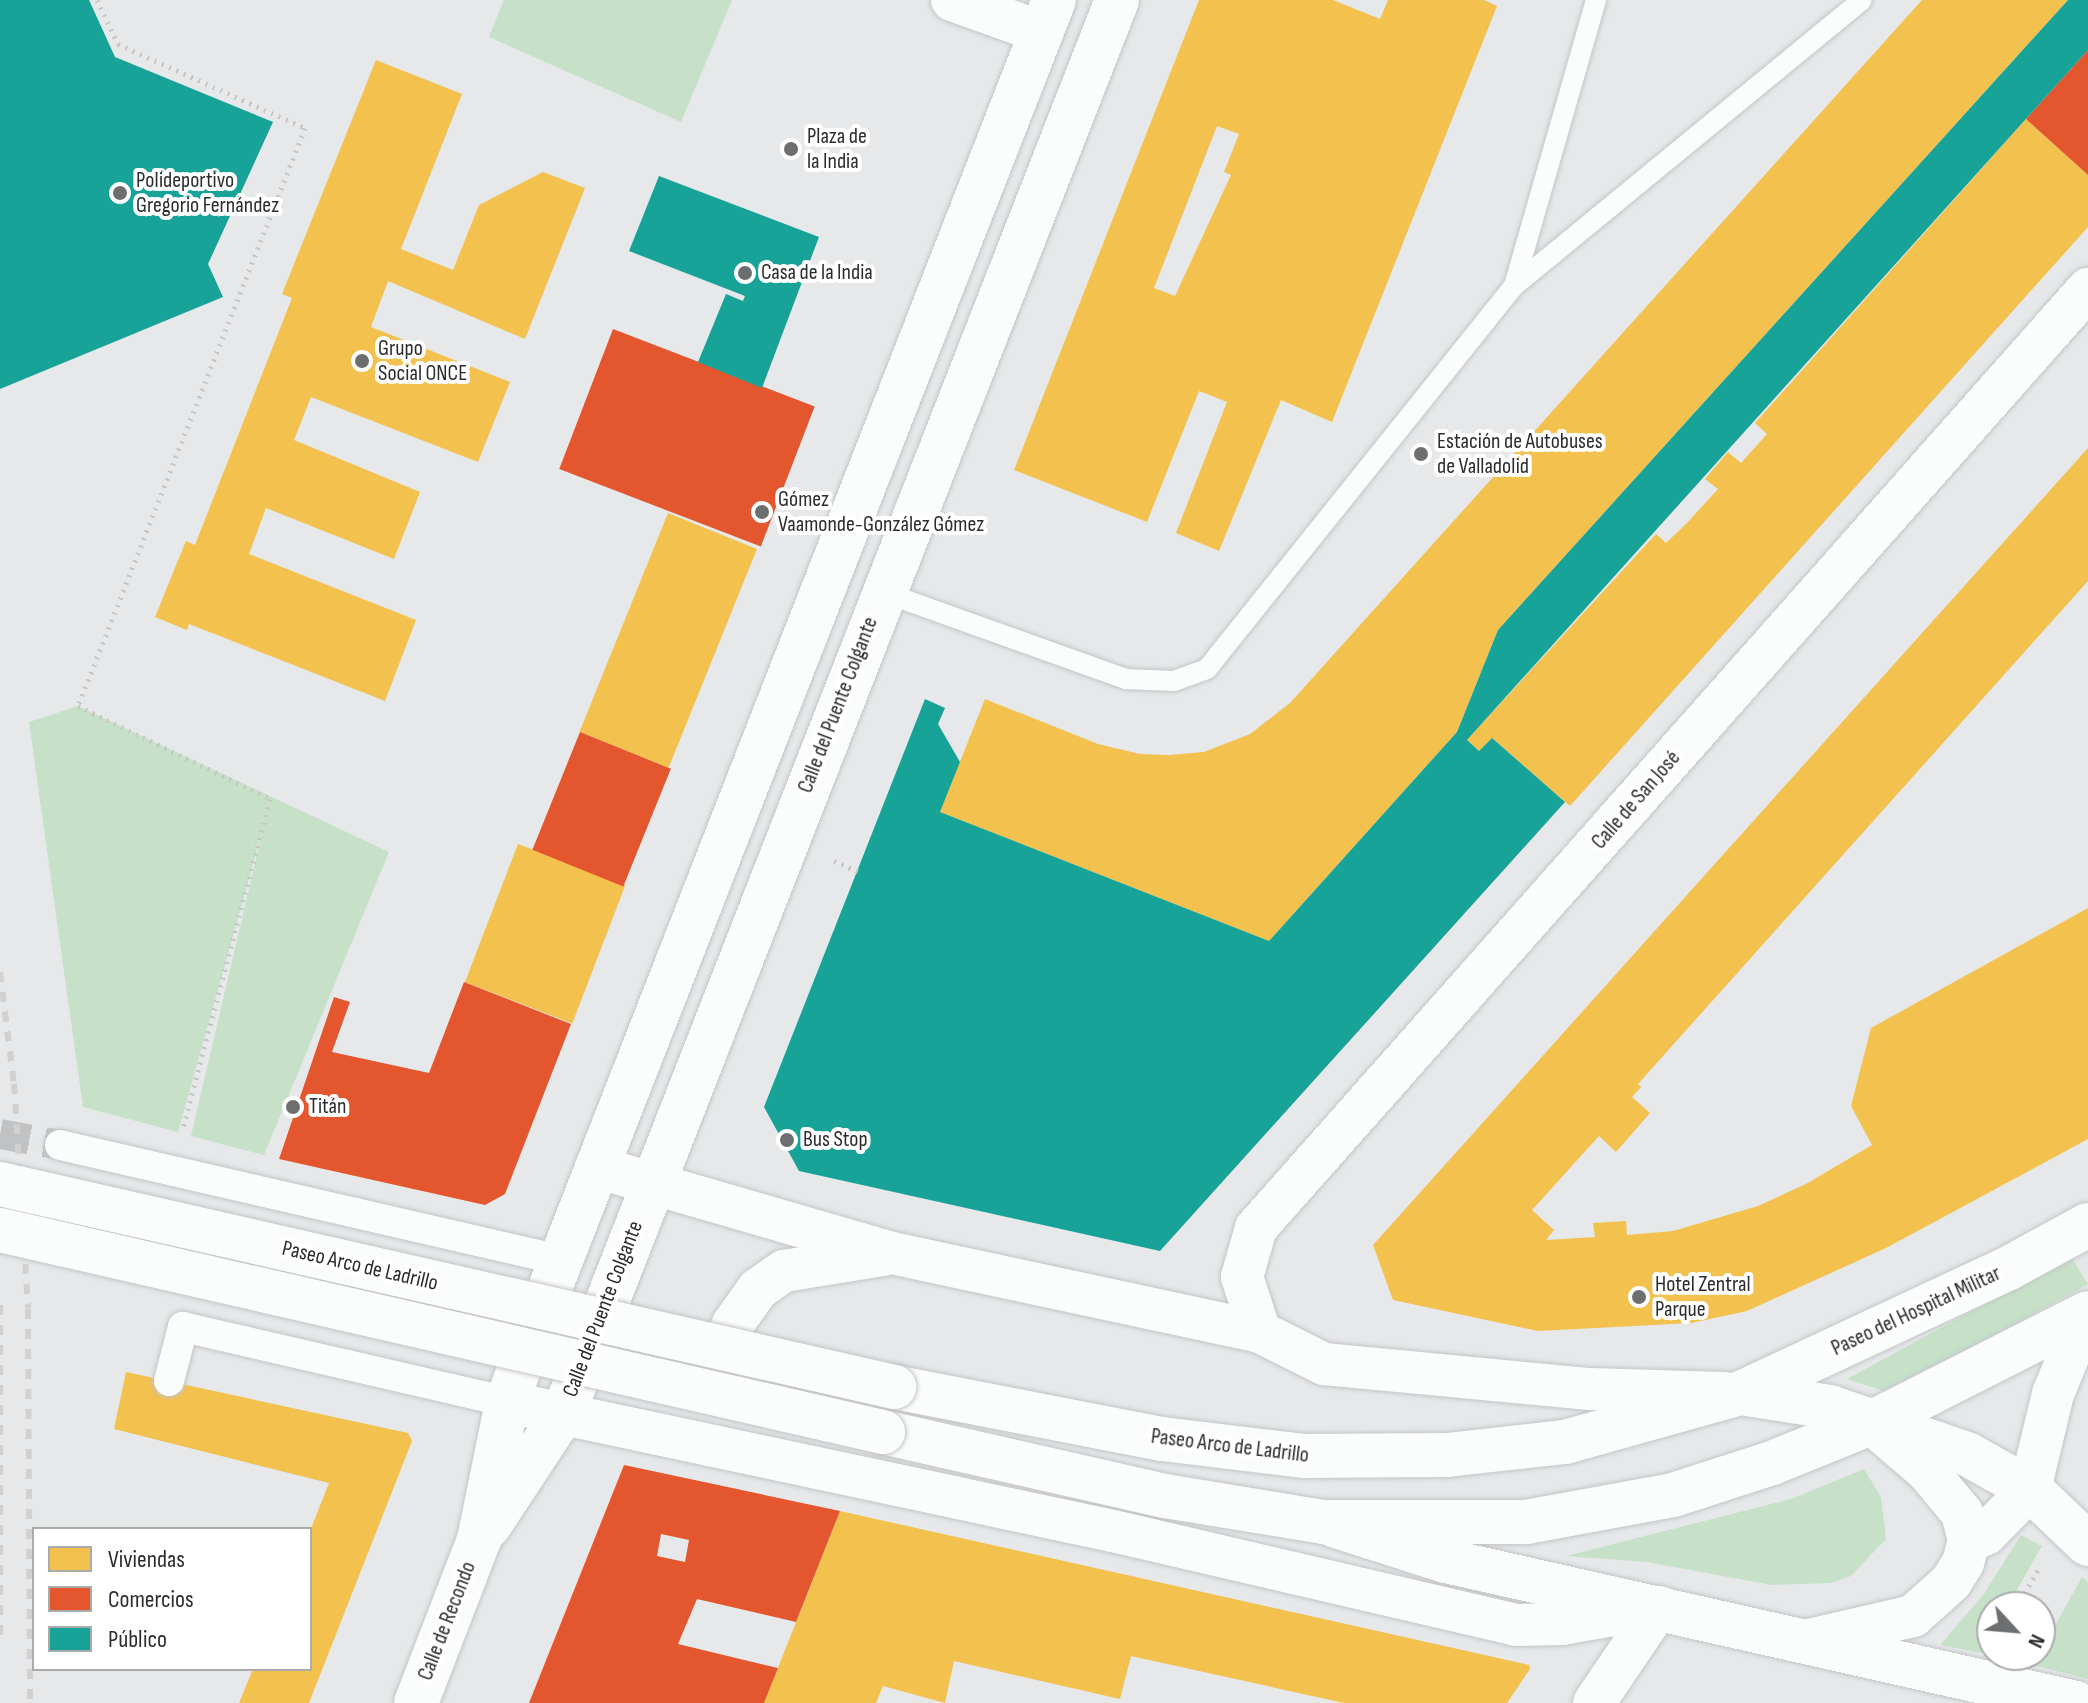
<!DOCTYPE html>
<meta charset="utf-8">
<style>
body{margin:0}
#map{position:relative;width:2088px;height:1703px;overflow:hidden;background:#e6e8ea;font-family:"Sofia Sans Condensed",sans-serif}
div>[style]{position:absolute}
.green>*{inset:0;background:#c6e1c8}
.homes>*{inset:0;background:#f2c14e;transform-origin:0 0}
.shops>*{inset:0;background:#e4572e;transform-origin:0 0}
.public>*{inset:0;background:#17a398}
.pedestrian-tunnel>*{height:30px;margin-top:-15px;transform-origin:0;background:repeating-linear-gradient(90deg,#c1c2c4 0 30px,transparent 0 45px)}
.path>*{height:5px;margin-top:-2.5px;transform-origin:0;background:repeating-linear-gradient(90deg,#c6c6c7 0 2px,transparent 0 8px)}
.roads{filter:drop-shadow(0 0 2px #c4c5c7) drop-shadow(0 0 2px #c4c5c7)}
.service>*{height:20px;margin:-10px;padding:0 10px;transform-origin:10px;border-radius:10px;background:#fbfcfc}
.pedestrian>*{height:30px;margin:-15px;padding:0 15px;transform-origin:15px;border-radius:15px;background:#fbfcfc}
.minor>*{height:42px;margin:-21px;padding:0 21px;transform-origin:21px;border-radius:21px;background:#fbfcfc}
.tertiary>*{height:44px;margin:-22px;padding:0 22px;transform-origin:22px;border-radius:22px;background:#fbfcfc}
.primary>*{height:44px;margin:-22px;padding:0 22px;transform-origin:22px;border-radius:22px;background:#fbfcfc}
.rail>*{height:6px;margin-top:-3px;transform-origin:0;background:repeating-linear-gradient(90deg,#d1d1d2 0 10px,transparent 0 20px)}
.bridges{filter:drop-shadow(0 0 2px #c4c5c7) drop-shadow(0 0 2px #c4c5c7)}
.primary-bridge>*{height:44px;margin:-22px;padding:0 22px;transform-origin:22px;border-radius:22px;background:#fbfcfc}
.dots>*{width:22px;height:22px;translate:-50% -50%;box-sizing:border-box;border:4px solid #fff;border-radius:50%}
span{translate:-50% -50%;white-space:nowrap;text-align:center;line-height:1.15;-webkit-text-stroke:8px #fff;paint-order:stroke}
.poi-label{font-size:22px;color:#2b2c2d}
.left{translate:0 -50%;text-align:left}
.street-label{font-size:22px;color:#2b2c2d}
.legend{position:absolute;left:32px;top:1527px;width:280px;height:144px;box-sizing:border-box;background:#fff;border:2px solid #aaabab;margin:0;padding:10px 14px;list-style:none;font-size:24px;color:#2b2c2d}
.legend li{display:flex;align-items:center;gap:16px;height:40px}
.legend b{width:40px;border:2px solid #aaabab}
.north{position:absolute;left:1976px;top:1591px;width:80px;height:80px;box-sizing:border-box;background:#fff;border:2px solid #aaabab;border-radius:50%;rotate:116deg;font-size:22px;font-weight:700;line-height:32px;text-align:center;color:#2b2c2d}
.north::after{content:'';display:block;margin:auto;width:28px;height:36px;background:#6c6e6f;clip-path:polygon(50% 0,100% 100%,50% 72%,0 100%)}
</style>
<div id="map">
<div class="green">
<div style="clip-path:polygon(504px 0,732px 0,681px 122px,489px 37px)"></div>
<div style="clip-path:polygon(78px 706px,389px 852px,264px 1155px,191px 1136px,263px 829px,178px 1132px,83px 1107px,29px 722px)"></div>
<div style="clip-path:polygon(2071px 1257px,2088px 1284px,1890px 1393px,1847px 1379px)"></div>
<div style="clip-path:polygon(1864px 1469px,1881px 1497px,1886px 1539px,1851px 1576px,1830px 1583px,1772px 1585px,1647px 1562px,1566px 1556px,1791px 1499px)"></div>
<div style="clip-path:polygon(2021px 1535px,2042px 1546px,2007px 1607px,1992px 1607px,1992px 1635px,1982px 1653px,1940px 1645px,1983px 1595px)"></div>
<div style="clip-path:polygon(2082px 1577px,2088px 1582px,2088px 1679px,2033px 1665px)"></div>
</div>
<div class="homes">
<div style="clip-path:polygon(evenodd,1199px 0,1333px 0,1380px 19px,1388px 0,1484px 0,1497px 6px,1332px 422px,1281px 400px,1219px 551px,1176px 533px,1227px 402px,1199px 391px,1147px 522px,1014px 470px,1199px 0,1217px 126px,1239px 134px,1224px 172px,1231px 175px,1175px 296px,1154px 288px,1217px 126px)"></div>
<div style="clip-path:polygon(1922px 0,2068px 0,1498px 630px,1457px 732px,1269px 941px,940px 812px,985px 699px,1098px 744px,1140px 754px,1169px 755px,1204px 752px,1250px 734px,1290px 703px)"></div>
<div style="clip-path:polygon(376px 60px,462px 94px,401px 249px,453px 270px,479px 205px,543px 172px,585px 188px,525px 339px,388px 281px,371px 327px,510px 382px,478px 462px,311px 397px,294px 440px,420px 492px,394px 559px,266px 508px,249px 554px,416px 620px,385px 701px,189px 624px,187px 630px,155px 617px,186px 541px,195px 545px,292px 298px,282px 294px)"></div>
<div style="clip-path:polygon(2026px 119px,2088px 175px,2088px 227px,1570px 806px,1492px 738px,1479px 751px,1467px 740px,1656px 534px,1666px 543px,1686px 524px,1718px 489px,1705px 479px,1728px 452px,1741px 463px,1767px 434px,1755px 423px)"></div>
<div style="clip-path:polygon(2088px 448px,2088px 581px,1638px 1084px,1641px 1087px,1632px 1097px,1650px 1113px,1616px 1152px,1599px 1136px,1532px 1210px,1554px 1230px,1546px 1240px,1595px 1237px,1593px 1223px,1626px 1221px,1627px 1235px,1673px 1231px,1758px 1206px,1806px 1184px,1872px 1145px,1851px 1106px,1871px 1028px,2088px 908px,2088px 1139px,1886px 1248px,1747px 1311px,1691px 1323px,1538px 1331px,1393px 1300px,1373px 1245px)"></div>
<div style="left:668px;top:513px;width:96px;height:236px;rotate:22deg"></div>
<div style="left:518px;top:844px;width:115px;height:148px;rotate:21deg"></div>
<div style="clip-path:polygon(126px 1372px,408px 1433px,412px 1441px,309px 1703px,239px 1703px,253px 1669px,310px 1669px,310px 1531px,329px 1483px,114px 1429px)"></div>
<div style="clip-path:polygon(840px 1511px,1529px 1665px,1530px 1669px,1507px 1703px,1344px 1703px,1131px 1656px,1120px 1699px,954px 1661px,945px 1703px,883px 1686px,876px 1703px,764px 1703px)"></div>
</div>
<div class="shops">
<div style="clip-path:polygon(2088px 50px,2088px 175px,2026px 119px)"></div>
<div style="left:613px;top:329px;width:216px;height:150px;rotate:21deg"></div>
<div style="left:580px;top:732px;width:98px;height:127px;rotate:22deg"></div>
<div style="clip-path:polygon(464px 982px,571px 1024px,505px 1194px,485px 1205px,279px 1159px,334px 997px,350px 1002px,332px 1052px,429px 1073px)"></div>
<div style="clip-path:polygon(evenodd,624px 1465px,840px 1511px,796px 1622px,697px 1599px,678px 1644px,778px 1668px,764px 1703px,529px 1703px,624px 1465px,661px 1534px,689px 1540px,685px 1562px,657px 1556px,661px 1534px)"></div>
</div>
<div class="public">
<div style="clip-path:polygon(0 0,89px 0,115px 57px,273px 122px,208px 264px,223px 297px,0 389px)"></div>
<div style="clip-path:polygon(2068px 0,2088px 0,2088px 50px,1467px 740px,1479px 751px,1492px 738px,1565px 802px,1160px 1251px,799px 1171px,764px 1107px,925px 699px,945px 708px,938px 724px,960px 762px,940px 812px,1269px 941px,1457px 732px,1498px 630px)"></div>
<div style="clip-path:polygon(659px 176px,819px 237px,762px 388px,698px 362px,726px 294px,743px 301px,745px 296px,629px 251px)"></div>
</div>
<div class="pedestrian-tunnel">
<div style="left:0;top:1134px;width:61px;rotate:10.4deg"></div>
</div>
<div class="path">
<div style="left:97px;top:0;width:49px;rotate:64.5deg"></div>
<div style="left:118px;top:44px;width:205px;rotate:24.2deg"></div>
<div style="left:305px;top:128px;width:621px;rotate:111.44deg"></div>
<div style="left:78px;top:706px;width:213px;rotate:25.8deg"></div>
<div style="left:270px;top:799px;width:341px;rotate:104.8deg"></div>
<div style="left:834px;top:861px;width:26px;rotate:23deg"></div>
<div style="left:2017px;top:1607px;width:47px;rotate:-60.7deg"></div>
</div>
<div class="roads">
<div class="service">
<div style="left:1514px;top:286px;width:298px;rotate:-74deg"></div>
<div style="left:883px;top:592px;width:258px;rotate:19.7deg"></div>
<div style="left:1126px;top:679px;width:48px;rotate:2.4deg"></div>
<div style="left:1174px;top:681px;width:35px;rotate:-20deg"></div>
<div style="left:1207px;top:669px;width:491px;rotate:-51.3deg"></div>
<div style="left:1514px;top:286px;width:450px;rotate:-39.4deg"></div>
</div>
<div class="pedestrian">
<div style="left:60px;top:1145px;width:513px;rotate:12.95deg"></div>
<div style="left:169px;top:1381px;width:56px;rotate:-75.5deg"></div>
<div style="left:183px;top:1327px;width:333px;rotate:13deg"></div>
</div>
<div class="minor">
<div style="left:952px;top:0;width:95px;rotate:19.8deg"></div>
<div style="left:596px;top:1167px;width:308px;rotate:16.2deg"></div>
<div style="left:892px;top:1253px;width:376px;rotate:12.1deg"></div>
<div style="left:1260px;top:1332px;width:72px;rotate:26.6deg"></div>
<div style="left:1324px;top:1364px;width:267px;rotate:5.4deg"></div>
<div style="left:1590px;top:1389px;width:134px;rotate:1.7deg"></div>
<div style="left:1260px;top:1332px;width:58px;rotate:-108.1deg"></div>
<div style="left:1242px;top:1277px;width:51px;rotate:-74.1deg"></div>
<div style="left:1256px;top:1228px;width:1255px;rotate:-48.46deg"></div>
<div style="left:708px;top:1381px;width:62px;rotate:-66.3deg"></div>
<div style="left:733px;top:1324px;width:43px;rotate:-54.5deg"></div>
<div style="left:758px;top:1289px;width:32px;rotate:-35deg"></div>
<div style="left:784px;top:1271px;width:100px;rotate:-9.2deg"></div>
<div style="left:507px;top:1402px;width:620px;rotate:12.02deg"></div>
<div style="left:1113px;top:1531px;width:414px;rotate:13.1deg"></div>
<div style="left:1516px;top:1625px;width:46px;rotate:-1.2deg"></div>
<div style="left:1562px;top:1624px;width:97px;rotate:-10deg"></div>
<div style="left:1969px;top:1541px;width:18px;rotate:-22deg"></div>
<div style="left:1986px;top:1534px;width:63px;rotate:-45.6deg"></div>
<div style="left:2030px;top:1489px;width:98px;rotate:-76.4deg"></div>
<div style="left:2053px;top:1394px;width:85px;rotate:-67.9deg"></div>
<div style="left:1805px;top:1641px;width:111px;rotate:-13deg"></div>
<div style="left:1913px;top:1616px;width:51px;rotate:-41.8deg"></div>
<div style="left:1951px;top:1582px;width:22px;rotate:-58deg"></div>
<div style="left:1963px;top:1563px;width:23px;rotate:-75deg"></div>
<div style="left:1969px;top:1541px;width:29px;rotate:-104deg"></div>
<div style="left:1962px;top:1513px;width:55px;rotate:-129.8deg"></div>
<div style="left:1927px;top:1471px;width:74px;rotate:-139.4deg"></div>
<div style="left:1594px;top:1703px;width:116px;rotate:-55.9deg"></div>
</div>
<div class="tertiary">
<div style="left:1741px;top:1393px;width:90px;rotate:8.9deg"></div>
<div style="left:1830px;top:1407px;width:145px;rotate:18.9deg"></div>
<div style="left:1967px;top:1454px;width:72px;rotate:29.1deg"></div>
<div style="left:2030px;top:1489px;width:80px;rotate:43.5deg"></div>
<div style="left:1333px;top:1525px;width:119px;rotate:17.7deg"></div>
<div style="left:1446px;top:1561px;width:646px;rotate:12.7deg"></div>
<div style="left:489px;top:1526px;width:136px;rotate:-56.7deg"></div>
<div style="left:564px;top:1412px;width:1516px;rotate:-68.61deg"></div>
<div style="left:416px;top:1703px;width:175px;rotate:-68.9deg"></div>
<div style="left:479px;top:1540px;width:141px;rotate:-78.5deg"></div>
<div style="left:507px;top:1402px;width:72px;rotate:-69.8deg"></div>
<div style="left:532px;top:1334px;width:1432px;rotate:-68.63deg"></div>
</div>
<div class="primary">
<div style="left:894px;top:1387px;width:273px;rotate:11deg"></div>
<div style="left:1162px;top:1439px;width:144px;rotate:6.8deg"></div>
<div style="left:1305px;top:1456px;width:142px;rotate:-0.4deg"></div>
<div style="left:1447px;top:1455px;width:119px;rotate:-6.3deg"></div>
<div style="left:1565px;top:1442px;width:183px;rotate:-15.6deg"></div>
<div style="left:1741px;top:1393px;width:296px;rotate:-25deg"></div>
<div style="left:2009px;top:1268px;width:90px;rotate:-28.6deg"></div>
<div style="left:883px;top:1432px;width:289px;rotate:12.8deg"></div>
<div style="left:1165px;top:1496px;width:160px;rotate:9.3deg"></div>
<div style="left:1323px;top:1522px;width:203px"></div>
<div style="left:1526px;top:1522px;width:149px;rotate:-10.4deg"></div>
<div style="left:1673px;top:1495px;width:104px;rotate:-17.9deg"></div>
<div style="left:1772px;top:1463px;width:107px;rotate:-22deg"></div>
<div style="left:1871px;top:1423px;width:243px;rotate:-26.9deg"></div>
</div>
</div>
<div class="rail">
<div style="left:0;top:972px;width:113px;rotate:82.9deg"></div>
<div style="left:14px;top:1084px;width:225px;rotate:86.4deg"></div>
<div style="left:28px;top:1309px;width:394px;rotate:89.7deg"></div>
<div style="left:0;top:1305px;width:337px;rotate:90deg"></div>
</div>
<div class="bridges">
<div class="primary-bridge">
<div style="left:0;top:1184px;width:917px;rotate:12.79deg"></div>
<div style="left:0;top:1230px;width:906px;rotate:12.89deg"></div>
</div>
</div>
<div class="dots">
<div style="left:791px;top:149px;background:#6c6e6f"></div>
<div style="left:120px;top:193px;background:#6c6e6f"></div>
<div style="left:745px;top:273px;background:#6c6e6f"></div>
<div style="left:362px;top:361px;background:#6c6e6f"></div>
<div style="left:1421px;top:454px;background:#6c6e6f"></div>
<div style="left:762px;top:512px;background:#6c6e6f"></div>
<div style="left:293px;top:1107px;background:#6c6e6f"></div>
<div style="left:787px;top:1140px;background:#6c6e6f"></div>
<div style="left:1639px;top:1297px;background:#6c6e6f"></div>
</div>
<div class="poi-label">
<span class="left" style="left:807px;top:149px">Plaza de<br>la India</span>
<span class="left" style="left:136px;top:193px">Polideportivo<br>Gregorio Fernández</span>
<span class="left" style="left:761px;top:273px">Casa de la India</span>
<span class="left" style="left:378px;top:361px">Grupo<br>Social ONCE</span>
<span class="left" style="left:1437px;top:454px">Estación de Autobuses<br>de Valladolid</span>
<span class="left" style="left:778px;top:512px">Gómez<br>Vaamonde-González Gómez</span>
<span class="left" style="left:309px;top:1107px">Titán</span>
<span class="left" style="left:803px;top:1140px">Bus Stop</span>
<span class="left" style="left:1655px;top:1297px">Hotel Zentral<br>Parque</span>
</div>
<div class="street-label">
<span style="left:838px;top:705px;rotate:-69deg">Calle del Puente Colgante</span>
<span style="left:1636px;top:800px;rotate:-49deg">Calle de San José</span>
<span style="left:360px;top:1266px;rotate:13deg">Paseo Arco de Ladrillo</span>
<span style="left:603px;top:1309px;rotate:-69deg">Calle del Puente Colgante</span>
<span style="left:1916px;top:1311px;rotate:-25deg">Paseo del Hospital Militar</span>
<span style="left:1230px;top:1446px;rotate:7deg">Paseo Arco de Ladrillo</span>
<span style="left:447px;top:1621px;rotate:-69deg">Calle de Recondo</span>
</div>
<ul class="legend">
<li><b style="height:22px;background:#f2c14e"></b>Viviendas</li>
<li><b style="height:22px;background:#e4572e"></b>Comercios</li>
<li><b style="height:22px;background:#17a398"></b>Público</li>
</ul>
<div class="north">N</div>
</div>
